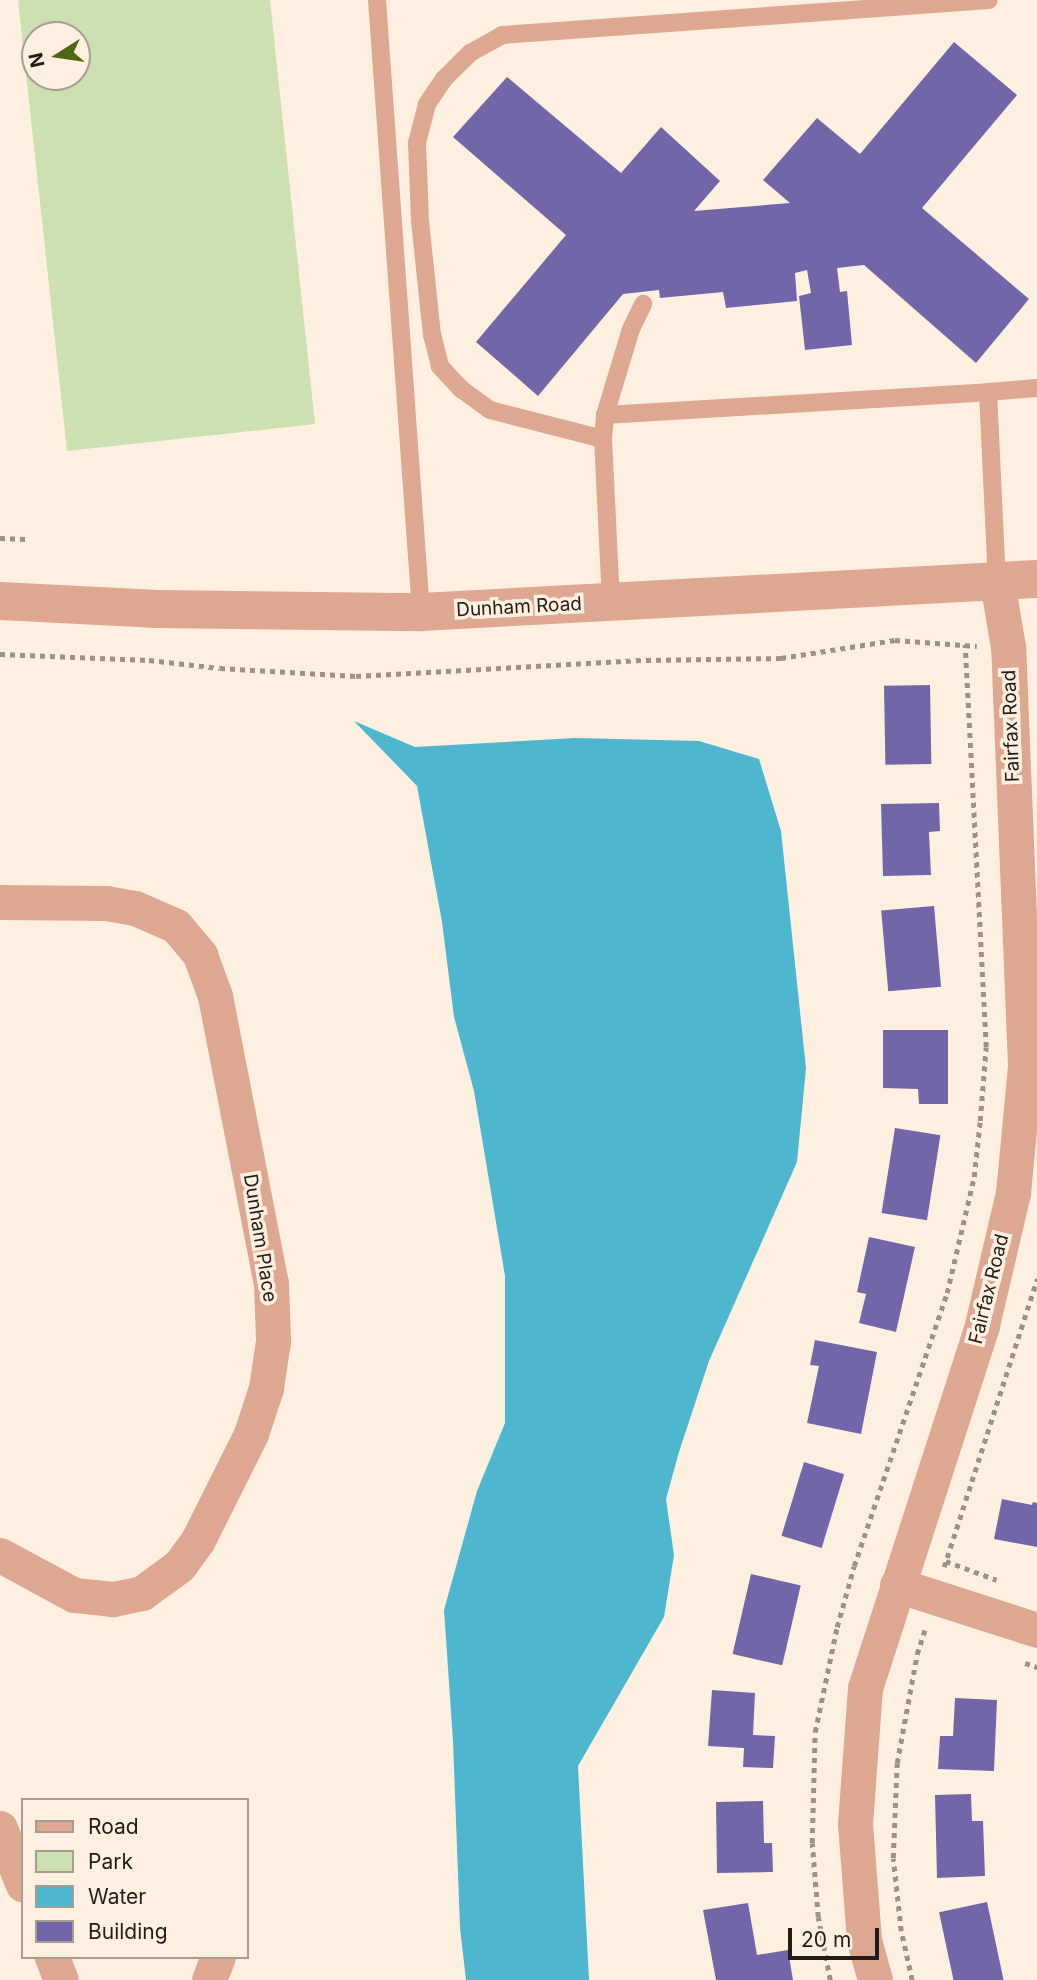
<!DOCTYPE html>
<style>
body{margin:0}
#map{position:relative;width:1037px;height:1980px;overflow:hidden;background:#fef0e1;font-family:Inter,sans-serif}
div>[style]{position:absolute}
.green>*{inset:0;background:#cde0b1}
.water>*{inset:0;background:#4fb6cf}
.building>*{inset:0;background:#7166a8;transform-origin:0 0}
.path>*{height:4.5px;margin-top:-2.25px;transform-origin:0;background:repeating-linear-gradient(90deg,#9c9288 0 5px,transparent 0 10px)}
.service>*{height:18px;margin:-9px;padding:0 9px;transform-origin:9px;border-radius:9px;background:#dea791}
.minor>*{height:35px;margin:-17.5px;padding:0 17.5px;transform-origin:17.5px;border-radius:17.5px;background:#dea791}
.tertiary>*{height:38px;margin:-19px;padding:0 19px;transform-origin:19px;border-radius:19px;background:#dea791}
span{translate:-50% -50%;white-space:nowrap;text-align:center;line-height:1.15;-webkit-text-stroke:7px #fef0e1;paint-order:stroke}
.street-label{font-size:19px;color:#221d18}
.legend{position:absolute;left:21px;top:1798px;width:228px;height:161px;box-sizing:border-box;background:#fef0e1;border:2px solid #a69c91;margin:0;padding:9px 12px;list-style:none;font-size:21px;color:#221d18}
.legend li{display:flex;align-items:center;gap:14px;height:35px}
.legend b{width:35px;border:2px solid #a69c91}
.north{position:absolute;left:21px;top:21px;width:70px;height:70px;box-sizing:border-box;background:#fef0e1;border:2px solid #a69c91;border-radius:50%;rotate:258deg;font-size:19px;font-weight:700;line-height:28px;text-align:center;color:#221d18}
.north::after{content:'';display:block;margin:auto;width:24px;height:32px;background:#516613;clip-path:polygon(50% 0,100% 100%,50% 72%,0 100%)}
.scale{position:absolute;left:788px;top:1928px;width:91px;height:32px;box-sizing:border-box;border:4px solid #221d18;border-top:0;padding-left:9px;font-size:21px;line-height:24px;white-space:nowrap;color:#221d18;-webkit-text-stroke:5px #fef0e1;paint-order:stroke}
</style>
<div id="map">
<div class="green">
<div style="clip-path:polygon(evenodd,18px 0,270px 0,315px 424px,67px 451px,18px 0,35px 35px,77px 35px,77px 77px,35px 77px,35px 35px)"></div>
</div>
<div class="water">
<div style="clip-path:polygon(354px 721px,415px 747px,575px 738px,699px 741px,759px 759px,781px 831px,806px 1068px,797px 1162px,709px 1361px,679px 1452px,666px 1499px,674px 1555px,664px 1617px,578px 1766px,589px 1980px,466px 1980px,460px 1928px,453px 1741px,444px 1610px,477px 1491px,505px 1423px,505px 1276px,474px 1091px,454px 1017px,442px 922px,417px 786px)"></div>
</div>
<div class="building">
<div style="clip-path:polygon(954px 42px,1017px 95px,922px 208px,1029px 299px,976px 363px,864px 265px,837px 268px,840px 292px,847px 291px,852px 345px,805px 350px,799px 296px,811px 293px,807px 270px,795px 273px,797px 301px,726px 308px,723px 292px,660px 298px,659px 290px,623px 294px,538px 396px,476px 342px,566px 235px,453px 137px,507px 77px,621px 173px,661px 127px,720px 181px,694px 211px,790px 203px,763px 180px,817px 118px,860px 154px)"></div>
<div style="left:930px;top:685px;width:79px;height:46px;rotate:89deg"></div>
<div style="clip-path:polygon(939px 803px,940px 831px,929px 832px,931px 875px,883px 876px,881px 804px)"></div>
<div style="left:934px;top:906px;width:81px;height:53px;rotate:85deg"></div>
<div style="clip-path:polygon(883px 1030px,948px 1030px,948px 1104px,919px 1104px,918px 1089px,883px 1088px)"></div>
<div style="left:895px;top:1128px;width:46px;height:86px;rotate:9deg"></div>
<div style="clip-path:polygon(869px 1237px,915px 1247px,896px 1332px,859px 1323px,866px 1294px,857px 1292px)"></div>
<div style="clip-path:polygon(815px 1340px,877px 1352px,861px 1434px,807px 1423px,819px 1366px,810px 1365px)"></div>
<div style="left:804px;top:1462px;width:42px;height:77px;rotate:17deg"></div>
<div style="clip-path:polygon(1002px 1499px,1032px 1505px,1033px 1502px,1037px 1503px,1037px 1547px,994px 1539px)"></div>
<div style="left:751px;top:1574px;width:51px;height:82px;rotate:13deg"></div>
<div style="clip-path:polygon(712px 1690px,755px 1693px,753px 1735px,775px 1736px,773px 1768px,743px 1767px,744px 1748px,708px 1746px)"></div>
<div style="clip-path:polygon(955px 1698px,997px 1700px,994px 1771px,938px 1769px,940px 1736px,953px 1736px)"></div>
<div style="clip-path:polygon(971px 1794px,972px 1821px,983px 1821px,985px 1876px,937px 1878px,935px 1795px)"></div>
<div style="clip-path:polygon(763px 1801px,764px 1843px,772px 1843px,773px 1872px,717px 1873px,716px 1802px)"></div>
<div style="left:987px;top:1902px;width:80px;height:49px;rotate:78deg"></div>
<div style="clip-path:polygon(748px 1903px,757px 1955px,788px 1950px,793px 1980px,716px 1980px,703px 1910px)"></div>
</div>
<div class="path">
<div style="left:0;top:538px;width:26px;rotate:2deg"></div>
<div style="left:0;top:654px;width:149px;rotate:2.3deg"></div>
<div style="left:149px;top:660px;width:71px;rotate:6.4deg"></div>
<div style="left:220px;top:668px;width:136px;rotate:3.4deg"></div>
<div style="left:356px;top:676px;width:290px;rotate:-3.2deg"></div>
<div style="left:646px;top:660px;width:135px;rotate:-0.8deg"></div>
<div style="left:781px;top:658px;width:115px;rotate:-9deg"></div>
<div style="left:895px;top:640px;width:82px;rotate:4.2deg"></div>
<div style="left:946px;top:1561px;width:54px;rotate:20.4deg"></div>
<div style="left:944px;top:1567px;width:303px;rotate:-72.1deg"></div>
<div style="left:1025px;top:1663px;width:13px;rotate:18deg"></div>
<div style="left:830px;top:1980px;width:64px;rotate:-100.8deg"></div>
<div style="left:818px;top:1917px;width:74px;rotate:-94.6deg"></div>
<div style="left:812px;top:1843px;width:111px;rotate:-88.5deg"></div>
<div style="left:815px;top:1732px;width:107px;rotate:-78.2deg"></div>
<div style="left:837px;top:1627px;width:63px;rotate:-74.4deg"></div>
<div style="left:854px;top:1566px;width:288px;rotate:-71.2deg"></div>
<div style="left:947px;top:1293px;width:119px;rotate:-76.9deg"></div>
<div style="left:974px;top:1177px;width:56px;rotate:-83.9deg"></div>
<div style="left:980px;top:1121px;width:74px;rotate:-85.4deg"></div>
<div style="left:986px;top:1047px;width:403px;rotate:-93deg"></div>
<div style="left:912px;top:1980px;width:50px;rotate:-102.7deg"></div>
<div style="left:901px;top:1931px;width:73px;rotate:-96.3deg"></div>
<div style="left:893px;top:1858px;width:95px;rotate:-87.6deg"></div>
<div style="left:897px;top:1763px;width:111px;rotate:-79.6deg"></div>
<div style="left:917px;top:1654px;width:26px;rotate:-72deg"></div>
</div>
<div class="service">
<div style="left:377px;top:0;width:614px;rotate:85.89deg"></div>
<div style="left:988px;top:392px;width:49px;rotate:-4.7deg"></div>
<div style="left:605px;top:415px;width:384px;rotate:-3.4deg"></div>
<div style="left:988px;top:392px;width:189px;rotate:87.3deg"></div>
<div style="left:603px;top:439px;width:117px;rotate:-165.6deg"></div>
<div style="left:490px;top:410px;width:34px;rotate:-144deg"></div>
<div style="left:462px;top:390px;width:33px;rotate:-133deg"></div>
<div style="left:440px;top:366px;width:32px;rotate:-104deg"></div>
<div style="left:432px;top:335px;width:115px;rotate:-96deg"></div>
<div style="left:420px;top:221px;width:78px;rotate:-92.2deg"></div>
<div style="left:417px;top:143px;width:40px;rotate:-75.6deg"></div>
<div style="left:427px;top:104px;width:30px;rotate:-56deg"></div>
<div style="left:444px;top:79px;width:37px;rotate:-45deg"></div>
<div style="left:470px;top:53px;width:37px;rotate:-29deg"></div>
<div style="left:502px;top:35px;width:488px;rotate:-4.1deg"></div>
<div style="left:611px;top:602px;width:163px;rotate:-92.8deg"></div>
<div style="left:603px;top:439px;width:24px;rotate:-85deg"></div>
<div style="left:605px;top:415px;width:90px;rotate:-73.2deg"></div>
<div style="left:631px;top:329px;width:28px;rotate:-64deg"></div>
</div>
<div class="minor">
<div style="left:0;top:902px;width:106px;rotate:0.5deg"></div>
<div style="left:106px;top:903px;width:29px;rotate:10deg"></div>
<div style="left:135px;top:908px;width:45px;rotate:23.7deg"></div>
<div style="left:176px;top:926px;width:38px;rotate:50deg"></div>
<div style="left:200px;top:955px;width:44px;rotate:69.9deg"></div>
<div style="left:215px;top:996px;width:292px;rotate:79deg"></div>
<div style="left:271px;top:1283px;width:58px;rotate:88deg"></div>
<div style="left:273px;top:1341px;width:48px;rotate:98.5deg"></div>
<div style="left:266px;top:1388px;width:48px;rotate:108.1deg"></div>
<div style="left:251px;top:1434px;width:119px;rotate:116.6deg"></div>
<div style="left:198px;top:1540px;width:32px;rotate:126deg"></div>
<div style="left:179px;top:1566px;width:46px;rotate:143.9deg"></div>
<div style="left:142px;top:1593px;width:30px;rotate:168deg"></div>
<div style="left:113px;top:1599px;width:39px;rotate:-174deg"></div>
<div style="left:74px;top:1595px;width:84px;rotate:-151.6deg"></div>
<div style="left:897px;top:1585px;width:147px;rotate:17.8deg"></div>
<div style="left:0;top:1828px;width:61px;rotate:68deg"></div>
<div style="left:52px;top:1957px;width:25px;rotate:69deg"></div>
<div style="left:209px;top:1980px;width:25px;rotate:-69deg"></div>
<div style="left:875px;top:1980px;width:41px;rotate:-105.4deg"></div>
<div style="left:864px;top:1940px;width:116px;rotate:-94.4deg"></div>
<div style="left:855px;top:1824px;width:136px;rotate:-85.8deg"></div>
<div style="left:865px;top:1688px;width:381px;rotate:-72.1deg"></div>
<div style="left:982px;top:1325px;width:136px;rotate:-76.8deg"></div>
<div style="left:1013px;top:1193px;width:128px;rotate:-84.6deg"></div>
<div style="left:1025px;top:1066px;width:419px;rotate:-92.3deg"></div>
<div style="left:1008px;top:647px;width:67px;rotate:-99.5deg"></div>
</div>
<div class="tertiary">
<div style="left:0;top:601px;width:158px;rotate:2.9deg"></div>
<div style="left:158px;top:609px;width:263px;rotate:0.7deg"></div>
<div style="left:421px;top:612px;width:617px;rotate:-3.07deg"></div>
</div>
<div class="street-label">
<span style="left:519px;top:607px;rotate:-3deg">Dunham Road</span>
<span style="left:1011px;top:726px;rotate:-92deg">Fairfax Road</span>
<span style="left:260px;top:1238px;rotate:81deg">Dunham Place</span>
<span style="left:989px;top:1289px;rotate:-76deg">Fairfax Road</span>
</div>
<ul class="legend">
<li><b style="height:9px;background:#dea791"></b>Road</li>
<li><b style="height:19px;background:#cde0b1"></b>Park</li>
<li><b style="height:19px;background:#4fb6cf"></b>Water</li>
<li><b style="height:19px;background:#7166a8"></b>Building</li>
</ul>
<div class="north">N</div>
<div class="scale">20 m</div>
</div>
